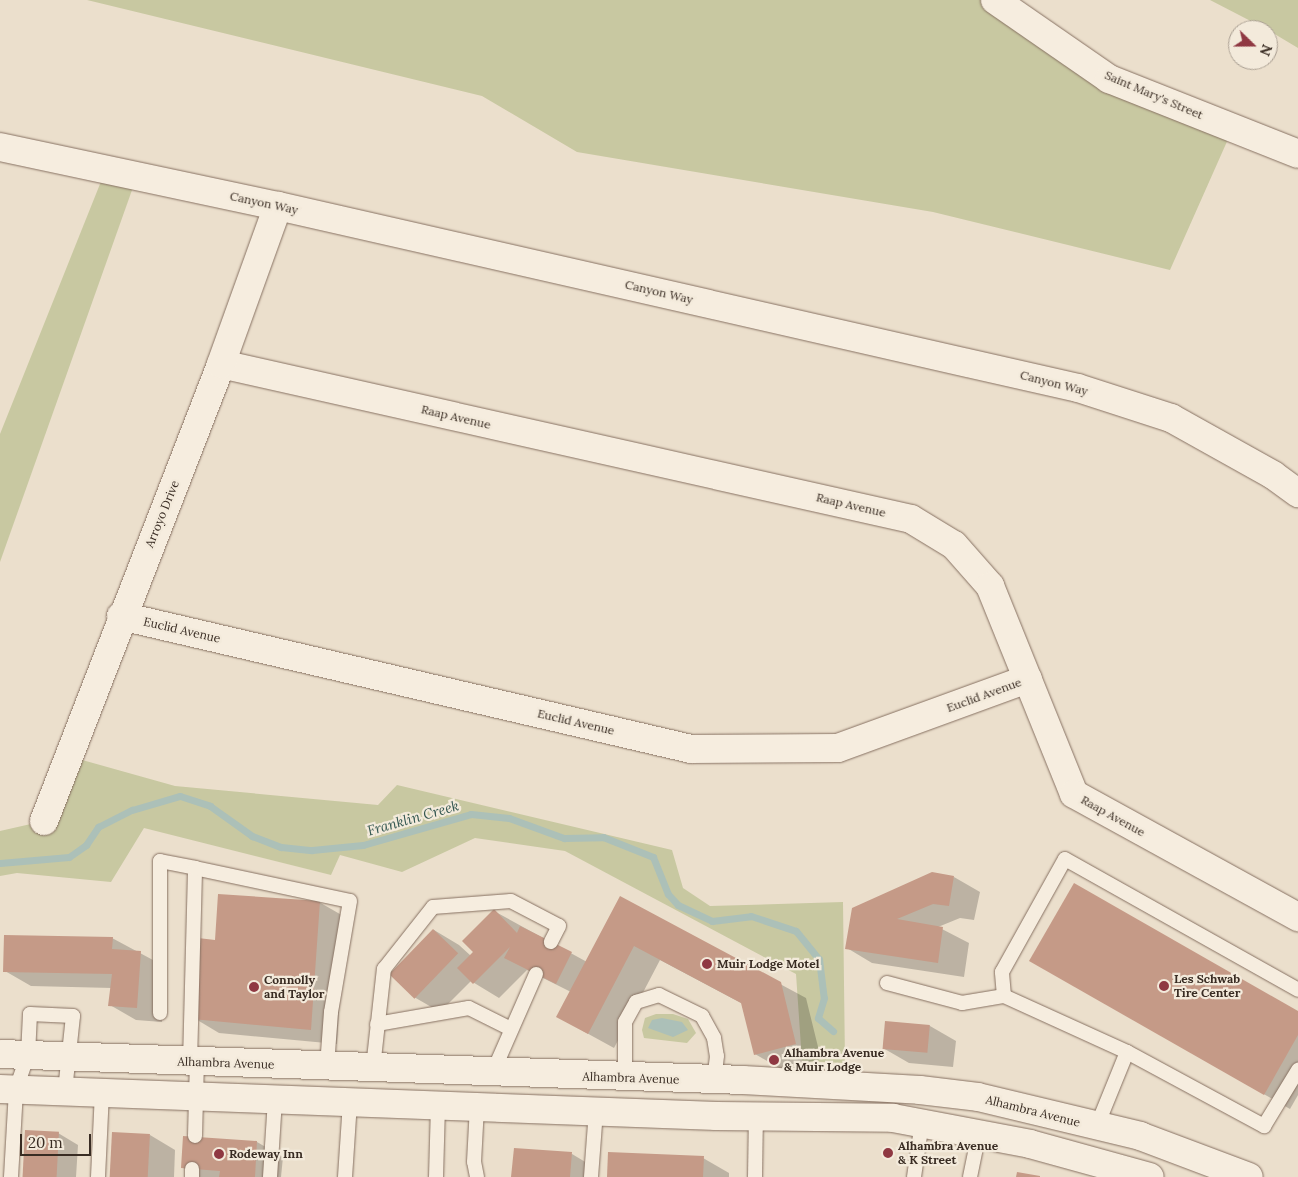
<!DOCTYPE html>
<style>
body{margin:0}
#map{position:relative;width:1298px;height:1177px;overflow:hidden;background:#ebdfcc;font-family:Lora,serif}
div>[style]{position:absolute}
.green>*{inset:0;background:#c8c8a1}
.water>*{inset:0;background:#acc0b8}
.shadow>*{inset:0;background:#0003}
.stream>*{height:7px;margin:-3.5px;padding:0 3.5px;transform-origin:3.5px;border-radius:3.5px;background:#acc0b8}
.building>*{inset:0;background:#c59a87;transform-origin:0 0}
.roads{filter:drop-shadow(0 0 1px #877162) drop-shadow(0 0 1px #877162)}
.lane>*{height:14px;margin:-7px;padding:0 7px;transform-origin:7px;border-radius:7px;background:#f6eddf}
.street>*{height:28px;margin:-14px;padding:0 14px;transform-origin:14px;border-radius:14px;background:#f6eddf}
.secondary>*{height:28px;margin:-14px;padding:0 14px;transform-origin:14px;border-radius:14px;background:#f6eddf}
.dots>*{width:14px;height:14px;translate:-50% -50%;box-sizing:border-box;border:2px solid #f3eadb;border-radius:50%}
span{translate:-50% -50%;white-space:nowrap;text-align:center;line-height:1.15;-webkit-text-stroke:4.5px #f3eadb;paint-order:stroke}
.street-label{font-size:12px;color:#392c23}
.poi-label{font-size:12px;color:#392c23;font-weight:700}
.left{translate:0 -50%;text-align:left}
.water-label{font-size:14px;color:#345751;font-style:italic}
.north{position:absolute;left:1228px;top:20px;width:50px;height:50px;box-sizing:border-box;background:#f3eadb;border:1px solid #a99e91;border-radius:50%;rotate:112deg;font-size:14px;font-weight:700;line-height:20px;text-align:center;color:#392c23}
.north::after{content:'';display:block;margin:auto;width:18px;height:22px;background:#8f3842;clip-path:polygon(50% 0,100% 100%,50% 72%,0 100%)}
.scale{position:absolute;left:20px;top:1134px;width:71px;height:22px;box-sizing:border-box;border:2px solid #392c23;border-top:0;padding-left:6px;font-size:15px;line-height:18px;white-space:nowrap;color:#392c23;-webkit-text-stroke:4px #f3eadb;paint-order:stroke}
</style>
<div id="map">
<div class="green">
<div style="clip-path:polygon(87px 0,995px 0,1034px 26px,1233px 128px,1170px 270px,933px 212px,577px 152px,482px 96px)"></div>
<div style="clip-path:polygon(1210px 0,1298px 0,1298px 48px,1268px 30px)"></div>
<div style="clip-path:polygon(106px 169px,137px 176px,0 562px,0 434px)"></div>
<div style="clip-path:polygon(68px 756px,175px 786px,378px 805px,397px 785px,672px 850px,683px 888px,710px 906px,843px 902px,845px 1063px,802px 1061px,796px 974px,565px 851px,475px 838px,402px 872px,340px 855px,331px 875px,144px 828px,111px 882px,17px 873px,0 876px,0 831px,44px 821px)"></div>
<div style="clip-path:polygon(656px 1014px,673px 1014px,688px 1019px,696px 1033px,687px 1043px,644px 1038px,642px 1030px,645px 1018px)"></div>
</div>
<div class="water">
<div style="clip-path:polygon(662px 1018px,682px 1022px,688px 1030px,673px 1037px,648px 1028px,652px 1020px)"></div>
</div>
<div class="shadow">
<div style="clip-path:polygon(954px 877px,980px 892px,974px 920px,960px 918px,938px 927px,969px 943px,964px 977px,872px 963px,847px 948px)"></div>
<div style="clip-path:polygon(621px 898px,806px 998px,821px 1059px,781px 1069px,755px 1054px,743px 1004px,660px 960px,614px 1048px,583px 1031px,571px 992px,527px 970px,499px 998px,471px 981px,440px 1012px,414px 997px,390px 974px,434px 930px,459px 945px,471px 956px,494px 911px,587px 962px)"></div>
<div style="clip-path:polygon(319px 902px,345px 917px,337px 1044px,219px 1033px,194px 1018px,216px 941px)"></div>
<div style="clip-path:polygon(112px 938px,166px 967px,162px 1022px,136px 1020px,110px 1005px,112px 988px,31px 986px,5px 971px)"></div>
<div style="clip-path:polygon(1031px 961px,1298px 1012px,1298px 1095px,1290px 1109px)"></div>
<div style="clip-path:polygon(886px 1022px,930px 1026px,956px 1041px,953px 1067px,909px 1063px,883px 1048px)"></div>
<div style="clip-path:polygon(58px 1133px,78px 1145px,76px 1177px,23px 1177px)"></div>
<div style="clip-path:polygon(150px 1135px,175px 1150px,174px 1177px,110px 1177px)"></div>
<div style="clip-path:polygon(257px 1142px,283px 1157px,281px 1177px,198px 1177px,182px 1167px)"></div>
<div style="clip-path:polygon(572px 1154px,597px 1169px,597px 1177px,513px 1177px)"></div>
<div style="clip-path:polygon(703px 1158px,729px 1173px,729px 1177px,608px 1177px)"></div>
</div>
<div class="stream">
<div style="left:0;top:863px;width:69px;rotate:-5deg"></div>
<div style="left:69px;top:857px;width:21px;rotate:-35deg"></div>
<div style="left:86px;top:845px;width:22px;rotate:-56deg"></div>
<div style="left:98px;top:827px;width:38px;rotate:-27deg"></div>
<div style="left:132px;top:810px;width:50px;rotate:-16.3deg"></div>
<div style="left:180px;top:796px;width:32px;rotate:18deg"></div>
<div style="left:210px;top:806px;width:52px;rotate:35.5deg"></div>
<div style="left:252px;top:836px;width:31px;rotate:21deg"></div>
<div style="left:281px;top:847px;width:31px;rotate:6deg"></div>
<div style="left:312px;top:850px;width:51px;rotate:-5.6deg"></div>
<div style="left:363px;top:845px;width:112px;rotate:-16deg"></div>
<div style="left:471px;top:814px;width:38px;rotate:6deg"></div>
<div style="left:509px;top:818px;width:59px;rotate:20deg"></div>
<div style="left:564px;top:838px;width:39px;rotate:-1deg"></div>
<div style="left:603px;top:837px;width:54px;rotate:21.8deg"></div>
<div style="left:653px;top:857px;width:40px;rotate:68deg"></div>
<div style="left:668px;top:894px;width:15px;rotate:48deg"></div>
<div style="left:678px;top:905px;width:38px;rotate:25deg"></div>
<div style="left:712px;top:921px;width:39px;rotate:-7deg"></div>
<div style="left:751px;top:916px;width:47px;rotate:18.4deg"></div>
<div style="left:796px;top:931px;width:36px;rotate:51deg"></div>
<div style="left:819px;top:959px;width:39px;rotate:83deg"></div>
<div style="left:824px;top:998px;width:21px;rotate:107deg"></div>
<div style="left:818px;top:1018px;width:20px;rotate:41deg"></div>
</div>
<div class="building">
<div style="clip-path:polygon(932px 872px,954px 876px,949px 906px,933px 904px,897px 919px,943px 927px,938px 963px,845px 949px,852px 908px)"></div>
<div style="clip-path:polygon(1074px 883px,1298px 1011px,1298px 1035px,1264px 1095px,1029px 961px)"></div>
<div style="clip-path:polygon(218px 894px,320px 901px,311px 1030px,192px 1019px,198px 938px,215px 940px)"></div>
<div style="clip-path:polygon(620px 896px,781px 982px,796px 1044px,754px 1055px,741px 1003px,634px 946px,588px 1034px,556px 1017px)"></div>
<div style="clip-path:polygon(494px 909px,517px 933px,520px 926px,572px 952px,556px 984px,504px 958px,510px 947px,473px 984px,457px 968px,473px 952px,462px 941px)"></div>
<div style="left:433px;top:929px;width:35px;height:63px;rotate:44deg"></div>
<div style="clip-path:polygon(4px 935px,113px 937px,112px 949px,141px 951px,137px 1008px,108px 1006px,112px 974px,3px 972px)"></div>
<div style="left:885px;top:1021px;width:45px;height:28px;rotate:5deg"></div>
<div style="left:25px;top:1130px;width:34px;height:47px;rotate:3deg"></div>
<div style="left:112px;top:1132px;width:38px;height:45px;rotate:3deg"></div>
<div style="clip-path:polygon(183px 1136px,257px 1141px,255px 1177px,219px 1177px,220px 1171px,181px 1168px)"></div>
<div style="clip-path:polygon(514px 1148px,572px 1152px,570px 1177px,511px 1177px)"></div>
<div style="clip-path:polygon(608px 1152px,704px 1156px,703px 1177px,607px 1177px)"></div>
<div style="clip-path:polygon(1017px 1172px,1040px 1176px,1040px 1177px,1016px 1177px)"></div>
</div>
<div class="roads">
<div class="lane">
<div style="left:887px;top:983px;width:78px;rotate:14.9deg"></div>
<div style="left:962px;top:1003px;width:43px;rotate:-9.5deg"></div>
<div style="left:1004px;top:996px;width:135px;rotate:24.5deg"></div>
<div style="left:1127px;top:1052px;width:80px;rotate:112.1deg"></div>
<div style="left:1004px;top:996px;width:24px;rotate:-95deg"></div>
<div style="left:1002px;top:972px;width:129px;rotate:-60.9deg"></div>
<div style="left:1065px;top:859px;width:267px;rotate:29.3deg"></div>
<div style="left:160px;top:1013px;width:152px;rotate:-90deg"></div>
<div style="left:160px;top:861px;width:36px;rotate:11deg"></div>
<div style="left:377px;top:1024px;width:93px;rotate:-9.9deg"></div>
<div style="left:469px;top:1008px;width:47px;rotate:26.6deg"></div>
<div style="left:1127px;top:1052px;width:156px;rotate:28.4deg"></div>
<div style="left:1264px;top:1126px;width:66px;rotate:-58.7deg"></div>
<div style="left:190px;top:1062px;width:194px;rotate:-88.5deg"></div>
<div style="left:195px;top:868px;width:158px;rotate:12deg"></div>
<div style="left:350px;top:901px;width:113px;rotate:99.7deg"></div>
<div style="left:331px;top:1012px;width:54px;rotate:94.2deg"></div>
<div style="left:373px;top:1068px;width:100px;rotate:-83.7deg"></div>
<div style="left:384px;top:969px;width:79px;rotate:-51.7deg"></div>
<div style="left:433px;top:907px;width:78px;rotate:-4.4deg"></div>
<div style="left:511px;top:901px;width:54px;rotate:27.5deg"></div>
<div style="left:559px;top:926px;width:18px;rotate:117deg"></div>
<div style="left:493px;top:1072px;width:107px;rotate:-66.3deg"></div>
<div style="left:625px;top:1078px;width:56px;rotate:-90deg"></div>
<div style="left:625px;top:1022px;width:23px;rotate:-61deg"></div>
<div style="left:636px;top:1002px;width:24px;rotate:-17deg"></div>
<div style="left:659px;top:995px;width:48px;rotate:26deg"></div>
<div style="left:702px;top:1016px;width:25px;rotate:61deg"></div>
<div style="left:714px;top:1038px;width:18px;rotate:81deg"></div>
<div style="left:717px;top:1056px;width:25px;rotate:97deg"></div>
<div style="left:195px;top:1136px;width:74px;rotate:-88.5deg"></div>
<div style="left:11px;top:1177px;width:88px;rotate:-86.7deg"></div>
<div style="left:16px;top:1089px;width:36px;rotate:-71deg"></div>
<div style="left:28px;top:1055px;width:41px;rotate:-87.2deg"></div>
<div style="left:30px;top:1014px;width:43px;rotate:2.7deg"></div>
<div style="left:73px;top:1016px;width:75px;rotate:96.1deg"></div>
<div style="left:98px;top:1177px;width:85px;rotate:-87.3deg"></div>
<div style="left:192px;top:1177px;width:8px;rotate:-90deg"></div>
<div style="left:270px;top:1177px;width:78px;rotate:-86.3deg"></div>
<div style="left:345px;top:1177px;width:75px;rotate:-86.2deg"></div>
<div style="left:436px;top:1177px;width:72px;rotate:-88.4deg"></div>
<div style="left:477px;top:1177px;width:15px;rotate:-101deg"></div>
<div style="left:474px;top:1162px;width:56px;rotate:-86.9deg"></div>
<div style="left:591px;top:1177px;width:66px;rotate:-85.7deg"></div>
<div style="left:755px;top:1177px;width:63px;rotate:-89.1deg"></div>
<div style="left:914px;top:1177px;width:56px;rotate:-81.7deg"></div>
<div style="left:970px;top:1177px;width:45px;rotate:-78.4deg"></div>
</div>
<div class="street">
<div style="left:995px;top:0;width:139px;rotate:34.7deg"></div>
<div style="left:1109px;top:79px;width:203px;rotate:21.6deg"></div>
<div style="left:0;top:147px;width:284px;rotate:12deg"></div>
<div style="left:278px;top:206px;width:820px;rotate:12.82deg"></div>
<div style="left:1078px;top:388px;width:98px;rotate:17.9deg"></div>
<div style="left:1171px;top:418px;width:117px;rotate:29.2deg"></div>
<div style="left:1273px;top:475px;width:31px;rotate:36deg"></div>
<div style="left:221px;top:364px;width:707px;rotate:12.66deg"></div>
<div style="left:911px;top:519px;width:50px;rotate:31.2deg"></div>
<div style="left:954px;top:545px;width:55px;rotate:48.7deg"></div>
<div style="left:990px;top:586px;width:224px;rotate:68deg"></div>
<div style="left:1074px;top:794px;width:256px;rotate:28.8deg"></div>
<div style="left:121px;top:616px;width:585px;rotate:13.13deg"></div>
<div style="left:691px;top:749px;width:147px;rotate:-0.4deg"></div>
<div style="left:838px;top:748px;width:202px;rotate:-20deg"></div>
<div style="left:44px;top:821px;width:490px;rotate:-68.8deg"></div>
<div style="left:221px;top:364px;width:168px;rotate:-70.2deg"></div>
</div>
<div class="secondary">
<div style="left:0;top:1054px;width:743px;rotate:2deg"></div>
<div style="left:743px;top:1080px;width:177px;rotate:3.2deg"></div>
<div style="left:920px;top:1090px;width:58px;rotate:6.9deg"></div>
<div style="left:978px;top:1097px;width:167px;rotate:13.5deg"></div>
<div style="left:1140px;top:1136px;width:116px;rotate:20.6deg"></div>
<div style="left:0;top:1089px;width:717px;rotate:2.16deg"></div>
<div style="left:716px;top:1116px;width:177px;rotate:0.6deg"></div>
<div style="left:893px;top:1118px;width:139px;rotate:10.7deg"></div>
<div style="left:1030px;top:1144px;width:124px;rotate:15.4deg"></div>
</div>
</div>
<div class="dots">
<div style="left:707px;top:964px;background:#8f3842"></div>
<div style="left:1164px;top:986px;background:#8f3842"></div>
<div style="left:254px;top:987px;background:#8f3842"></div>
<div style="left:774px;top:1060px;background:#8f3842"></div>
<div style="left:888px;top:1153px;background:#8f3842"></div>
<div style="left:219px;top:1154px;background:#8f3842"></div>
</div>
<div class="street-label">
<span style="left:1154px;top:95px;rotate:23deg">Saint Mary's Street</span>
<span style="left:264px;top:203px;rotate:12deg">Canyon Way</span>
<span style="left:659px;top:292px;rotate:13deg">Canyon Way</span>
<span style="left:1054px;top:383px;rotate:14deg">Canyon Way</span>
<span style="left:456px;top:417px;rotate:13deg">Raap Avenue</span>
<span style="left:851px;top:505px;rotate:13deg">Raap Avenue</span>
<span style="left:162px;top:514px;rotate:-68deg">Arroyo Drive</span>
<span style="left:182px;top:630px;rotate:13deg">Euclid Avenue</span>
<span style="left:984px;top:695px;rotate:-20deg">Euclid Avenue</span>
<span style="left:576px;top:722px;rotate:13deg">Euclid Avenue</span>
<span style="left:1113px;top:816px;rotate:29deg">Raap Avenue</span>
<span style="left:226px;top:1063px;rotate:2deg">Alhambra Avenue</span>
<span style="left:631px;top:1078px;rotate:2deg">Alhambra Avenue</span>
<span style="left:1033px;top:1111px;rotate:14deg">Alhambra Avenue</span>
</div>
<div class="poi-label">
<span class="left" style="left:717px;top:964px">Muir Lodge Motel</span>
<span class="left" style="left:1174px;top:986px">Les Schwab<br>Tire Center</span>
<span class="left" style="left:264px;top:987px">Connolly<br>and Taylor</span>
<span class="left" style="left:784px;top:1060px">Alhambra Avenue<br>&amp; Muir Lodge</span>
<span class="left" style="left:898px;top:1153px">Alhambra Avenue<br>&amp; K Street</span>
<span class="left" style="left:229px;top:1154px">Rodeway Inn</span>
</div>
<div class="water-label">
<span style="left:413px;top:818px;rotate:-16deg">Franklin Creek</span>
</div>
<div class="north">N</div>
<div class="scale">20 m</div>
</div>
